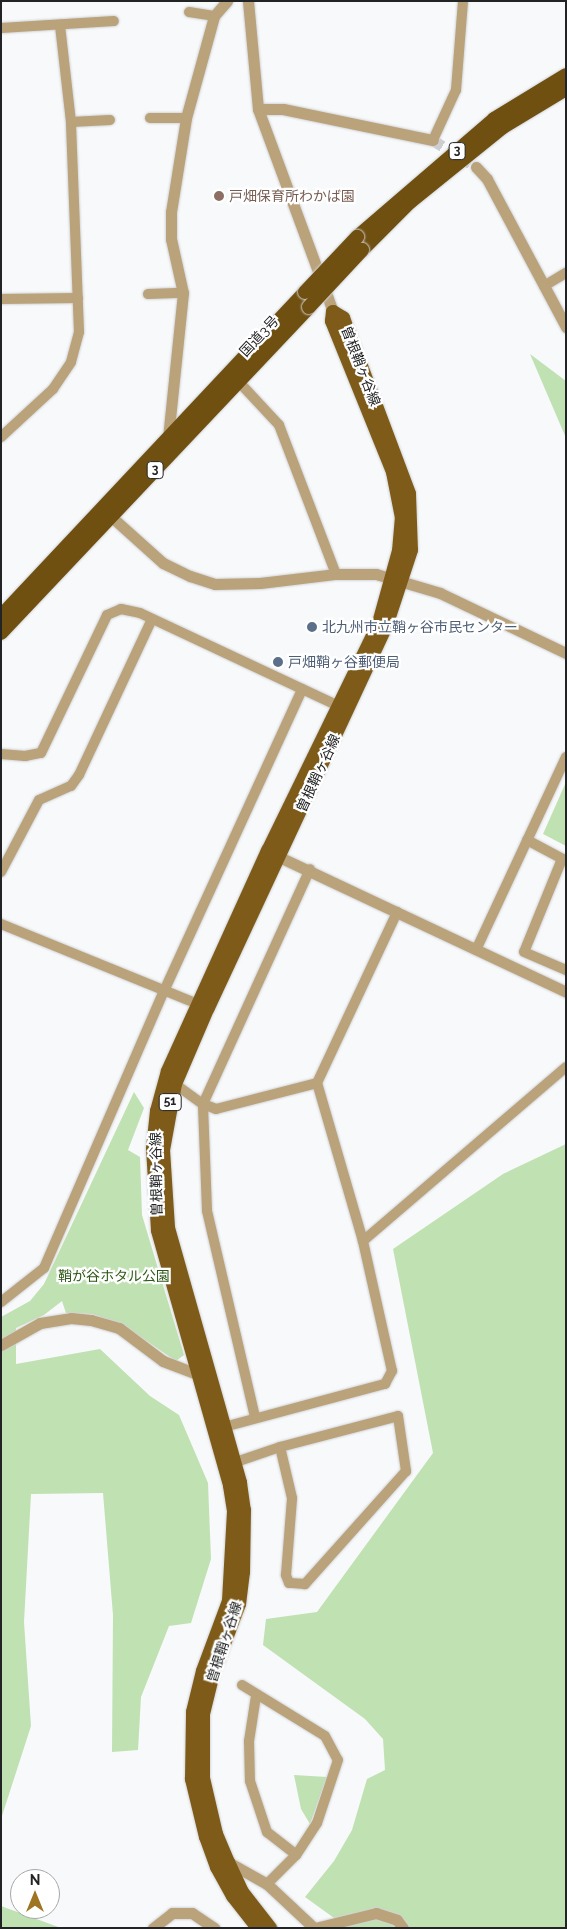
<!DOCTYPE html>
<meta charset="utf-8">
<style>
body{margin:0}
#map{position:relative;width:567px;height:1929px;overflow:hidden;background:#f7f9fb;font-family:Raleway,"Noto Sans JP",sans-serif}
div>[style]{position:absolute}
.green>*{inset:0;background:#c0e1b2}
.tertiary-tunnel>*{height:11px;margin-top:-5.5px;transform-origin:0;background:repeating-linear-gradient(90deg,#ccced0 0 11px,transparent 0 16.5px)}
.roads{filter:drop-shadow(0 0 1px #d1d2d4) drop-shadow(0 0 1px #d1d2d4)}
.minor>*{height:10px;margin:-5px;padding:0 5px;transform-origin:5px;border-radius:5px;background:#baa27b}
.tertiary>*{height:11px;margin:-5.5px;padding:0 5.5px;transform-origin:5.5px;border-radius:5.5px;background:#baa27b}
.primary>*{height:14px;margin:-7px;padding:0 7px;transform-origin:7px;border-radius:7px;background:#7e5b19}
.trunk>*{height:14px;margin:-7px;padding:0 7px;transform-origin:7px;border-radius:7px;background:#705011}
.bridges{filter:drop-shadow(0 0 1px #d1d2d4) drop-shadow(0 0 1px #d1d2d4)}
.trunk-bridge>*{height:14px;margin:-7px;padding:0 7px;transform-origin:7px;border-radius:7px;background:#705011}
.dots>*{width:14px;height:14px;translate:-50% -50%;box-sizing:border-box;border:2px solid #fff;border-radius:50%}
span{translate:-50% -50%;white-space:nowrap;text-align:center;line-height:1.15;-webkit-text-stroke:4.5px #fff;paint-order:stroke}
.shield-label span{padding:1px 4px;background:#fff;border:1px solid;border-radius:4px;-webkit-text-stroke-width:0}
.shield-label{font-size:12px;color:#222324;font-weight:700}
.education-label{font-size:14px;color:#785e54}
.left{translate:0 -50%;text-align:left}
.street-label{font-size:14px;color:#222324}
.service-label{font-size:14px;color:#4e5e75}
.park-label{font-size:14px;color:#2f5919}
.frame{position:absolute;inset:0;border:2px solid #222324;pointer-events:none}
.north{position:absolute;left:10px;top:1869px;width:50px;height:50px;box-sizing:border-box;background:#fff;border:1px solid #a7a7a7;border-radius:50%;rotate:0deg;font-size:14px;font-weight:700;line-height:20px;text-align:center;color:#222324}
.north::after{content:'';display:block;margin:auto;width:18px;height:22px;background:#9f7423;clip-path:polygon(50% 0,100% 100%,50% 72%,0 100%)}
</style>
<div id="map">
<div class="green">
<div style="clip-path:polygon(530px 354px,566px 381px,566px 438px)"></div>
<div style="clip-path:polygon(566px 782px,566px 846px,543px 834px)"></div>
<div style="clip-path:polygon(134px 1092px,144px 1108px,128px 1150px,140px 1157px,142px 1215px,184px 1355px,176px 1361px,123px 1325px,92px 1314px,66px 1313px,62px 1301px,44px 1315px,16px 1328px,16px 1364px,100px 1349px,150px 1396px,179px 1415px,208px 1483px,211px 1559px,191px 1623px,169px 1626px,141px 1697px,138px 1750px,112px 1752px,113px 1615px,103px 1493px,31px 1494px,24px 1622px,31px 1726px,1px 1819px,1px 1317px,30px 1301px,44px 1284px)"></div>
<div style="clip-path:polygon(566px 1144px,566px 1928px,348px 1928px,305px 1897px,334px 1861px,352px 1830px,367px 1779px,385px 1770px,383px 1739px,365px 1719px,263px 1645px,266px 1619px,317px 1612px,433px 1453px,393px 1249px,503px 1174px)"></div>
<div style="clip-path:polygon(294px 1775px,327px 1777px,310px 1824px,301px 1809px)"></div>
<div style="clip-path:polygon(1px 1906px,61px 1928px,1px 1928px)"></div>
</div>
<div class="tertiary-tunnel">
<div style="left:433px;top:140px;width:51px;rotate:32.1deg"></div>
</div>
<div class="roads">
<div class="minor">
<div style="left:189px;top:12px;width:25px;rotate:9deg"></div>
<div style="left:1px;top:28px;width:113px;rotate:-3.5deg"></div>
<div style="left:150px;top:118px;width:36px"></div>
<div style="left:71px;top:122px;width:39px;rotate:-3deg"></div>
<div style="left:433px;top:140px;width:55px;rotate:-65.3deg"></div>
<div style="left:456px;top:90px;width:89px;rotate:-85.5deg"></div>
<div style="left:544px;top:286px;width:26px;rotate:-31deg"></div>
<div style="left:148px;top:294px;width:35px;rotate:-2deg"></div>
<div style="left:1px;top:299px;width:77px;rotate:-0.7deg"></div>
<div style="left:239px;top:382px;width:59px;rotate:47.1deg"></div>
<div style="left:279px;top:425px;width:160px;rotate:69.1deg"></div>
<div style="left:1px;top:437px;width:71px;rotate:-42.7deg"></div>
<div style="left:53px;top:389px;width:32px;rotate:-56deg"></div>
<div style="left:71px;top:362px;width:31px;rotate:-75deg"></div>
<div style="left:79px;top:332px;width:210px;rotate:-92.2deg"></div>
<div style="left:71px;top:122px;width:98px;rotate:-96.5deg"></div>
<div style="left:1px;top:754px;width:24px;rotate:5deg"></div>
<div style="left:25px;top:756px;width:16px;rotate:-11deg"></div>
<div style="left:41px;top:753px;width:153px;rotate:-64.4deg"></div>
<div style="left:107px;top:615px;width:15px;rotate:-23deg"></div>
<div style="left:121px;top:609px;width:19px;rotate:12deg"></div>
<div style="left:140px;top:613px;width:226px;rotate:25.1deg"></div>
<div style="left:527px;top:840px;width:40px;rotate:28deg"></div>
<div style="left:562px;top:859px;width:100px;rotate:112.2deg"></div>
<div style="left:524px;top:952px;width:46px;rotate:23.2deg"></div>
<div style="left:1px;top:872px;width:81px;rotate:-62.2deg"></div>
<div style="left:39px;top:800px;width:35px;rotate:-24deg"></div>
<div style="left:71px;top:786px;width:14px;rotate:-54deg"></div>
<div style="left:79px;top:775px;width:172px;rotate:-64.9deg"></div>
<div style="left:1px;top:924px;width:213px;rotate:22.1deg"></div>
<div style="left:476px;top:950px;width:213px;rotate:-65deg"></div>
<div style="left:175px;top:1084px;width:34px;rotate:36deg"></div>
<div style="left:203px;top:1104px;width:14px;rotate:21deg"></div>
<div style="left:216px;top:1109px;width:104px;rotate:-14.4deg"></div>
<div style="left:363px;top:1241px;width:267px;rotate:-40.6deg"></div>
<div style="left:1px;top:1302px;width:55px;rotate:-38.3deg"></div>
<div style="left:44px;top:1268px;width:302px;rotate:-66.6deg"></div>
<div style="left:164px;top:991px;width:332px;rotate:-65.4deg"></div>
<div style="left:398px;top:1416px;width:56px;rotate:81.7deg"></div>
<div style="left:406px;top:1471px;width:152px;rotate:131.8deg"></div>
<div style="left:305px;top:1584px;width:16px;rotate:-176deg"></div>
<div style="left:289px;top:1583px;width:9px;rotate:-111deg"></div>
<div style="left:286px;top:1575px;width:77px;rotate:-85.5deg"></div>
<div style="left:292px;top:1498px;width:52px;rotate:-103.2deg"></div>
<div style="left:280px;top:1447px;width:122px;rotate:-14.7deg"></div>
<div style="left:255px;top:1417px;width:212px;rotate:-103.1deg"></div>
<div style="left:207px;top:1210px;width:106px;rotate:-92.2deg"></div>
<div style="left:203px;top:1104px;width:258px;rotate:-65.5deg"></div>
<div style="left:224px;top:1427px;width:167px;rotate:-15deg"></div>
<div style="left:385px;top:1384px;width:15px;rotate:-62deg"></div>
<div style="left:392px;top:1371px;width:133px;rotate:-102.6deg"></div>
<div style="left:363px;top:1241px;width:165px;rotate:-106.2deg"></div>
<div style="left:317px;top:1083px;width:189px;rotate:-64.9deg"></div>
<div style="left:233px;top:1463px;width:50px;rotate:-18.8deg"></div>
<div style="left:242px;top:1685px;width:97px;rotate:31.6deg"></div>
<div style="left:325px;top:1736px;width:27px;rotate:62deg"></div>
<div style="left:338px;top:1760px;width:66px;rotate:108.4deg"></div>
<div style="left:317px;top:1823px;width:38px;rotate:123deg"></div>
<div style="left:296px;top:1855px;width:41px;rotate:135deg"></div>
<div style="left:256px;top:1696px;width:46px;rotate:98.8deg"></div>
<div style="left:249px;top:1741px;width:40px;rotate:88.6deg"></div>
<div style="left:250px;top:1781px;width:54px;rotate:71.6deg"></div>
<div style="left:267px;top:1832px;width:37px;rotate:38deg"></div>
</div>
<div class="tertiary">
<div style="left:248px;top:1px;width:108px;rotate:84.7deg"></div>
<div style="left:258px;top:109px;width:216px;rotate:69.7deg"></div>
<div style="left:258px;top:109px;width:25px"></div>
<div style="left:283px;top:109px;width:153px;rotate:11.7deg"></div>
<div style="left:476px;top:167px;width:16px;rotate:47deg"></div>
<div style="left:487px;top:179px;width:168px;rotate:61.9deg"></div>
<div style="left:168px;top:438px;width:146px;rotate:-84.1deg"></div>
<div style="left:183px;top:293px;width:55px;rotate:-102.5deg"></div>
<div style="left:171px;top:239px;width:27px;rotate:-90deg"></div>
<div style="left:171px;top:212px;width:95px;rotate:-80.9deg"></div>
<div style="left:186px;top:118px;width:106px;rotate:-74.6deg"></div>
<div style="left:214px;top:16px;width:20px;rotate:-49deg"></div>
<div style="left:105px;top:511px;width:78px;rotate:41.9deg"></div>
<div style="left:163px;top:563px;width:30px;rotate:26deg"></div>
<div style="left:190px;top:576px;width:26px;rotate:18deg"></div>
<div style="left:215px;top:584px;width:45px;rotate:-1.3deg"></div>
<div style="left:260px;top:583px;width:77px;rotate:-6.8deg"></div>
<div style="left:336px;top:574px;width:40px"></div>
<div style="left:376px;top:574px;width:67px;rotate:16.5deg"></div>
<div style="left:440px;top:593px;width:140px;rotate:25.5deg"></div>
<div style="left:271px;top:853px;width:326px;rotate:25.2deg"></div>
<div style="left:1px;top:1345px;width:45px;rotate:-29.4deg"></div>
<div style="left:40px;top:1323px;width:31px;rotate:-9deg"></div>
<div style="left:71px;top:1318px;width:20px;rotate:6deg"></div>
<div style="left:91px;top:1320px;width:29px;rotate:16deg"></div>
<div style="left:119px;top:1328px;width:55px;rotate:36.9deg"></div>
<div style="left:163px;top:1361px;width:36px;rotate:21deg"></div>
<div style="left:228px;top:1862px;width:45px;rotate:29.4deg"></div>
<div style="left:267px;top:1884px;width:64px;rotate:43.1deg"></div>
<div style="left:153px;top:1928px;width:24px;rotate:-38deg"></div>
<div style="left:172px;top:1913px;width:20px"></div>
<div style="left:192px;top:1913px;width:27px;rotate:34deg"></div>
<div style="left:315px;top:1928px;width:63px;rotate:-13.8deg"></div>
<div style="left:376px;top:1913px;width:22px;rotate:18deg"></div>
<div style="left:397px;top:1920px;width:10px;rotate:53deg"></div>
</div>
<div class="primary">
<div style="left:258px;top:1928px;width:41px;rotate:-128deg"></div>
<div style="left:233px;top:1896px;width:33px;rotate:-119deg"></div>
<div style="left:217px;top:1867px;width:32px;rotate:-110deg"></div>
<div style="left:206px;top:1837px;width:60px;rotate:-103.6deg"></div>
<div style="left:192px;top:1779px;width:67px;rotate:-89.1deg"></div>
<div style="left:193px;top:1712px;width:42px;rotate:-76.3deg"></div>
<div style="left:203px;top:1671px;width:75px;rotate:-69.6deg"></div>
<div style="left:229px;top:1601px;width:90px;rotate:-86.8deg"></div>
<div style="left:234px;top:1511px;width:26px;rotate:-99deg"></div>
<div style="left:230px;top:1485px;width:265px;rotate:-105.8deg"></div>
<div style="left:158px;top:1230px;width:81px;rotate:-93.5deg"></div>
<div style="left:153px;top:1149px;width:38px;rotate:-84deg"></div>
<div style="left:157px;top:1111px;width:41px;rotate:-74.6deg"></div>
<div style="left:168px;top:1071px;width:242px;rotate:-65.6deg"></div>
<div style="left:268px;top:851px;width:254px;rotate:-64deg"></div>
<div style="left:379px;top:623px;width:75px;rotate:-74.5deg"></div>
<div style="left:399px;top:551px;width:33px;rotate:-85deg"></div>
<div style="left:402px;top:518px;width:47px;rotate:-101.1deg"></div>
<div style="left:393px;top:472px;width:163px;rotate:-112deg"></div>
<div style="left:332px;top:321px;width:9px;rotate:-84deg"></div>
<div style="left:333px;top:312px;width:12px;rotate:31deg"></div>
<div style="left:343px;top:318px;width:188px;rotate:69.4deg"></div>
<div style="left:409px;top:494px;width:56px;rotate:88deg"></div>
<div style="left:411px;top:550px;width:80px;rotate:108.2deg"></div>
<div style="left:386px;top:626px;width:421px;rotate:115deg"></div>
<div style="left:208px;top:1007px;width:84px;rotate:113.2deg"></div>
<div style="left:175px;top:1084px;width:67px;rotate:100.3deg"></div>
<div style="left:163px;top:1150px;width:78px;rotate:86.3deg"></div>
<div style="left:168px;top:1228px;width:265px;rotate:74.2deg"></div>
<div style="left:240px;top:1483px;width:27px;rotate:82deg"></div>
<div style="left:244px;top:1510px;width:62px;rotate:90.9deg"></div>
<div style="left:243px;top:1572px;width:32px;rotate:97deg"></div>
<div style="left:239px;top:1604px;width:74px;rotate:110.6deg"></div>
<div style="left:213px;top:1673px;width:42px;rotate:103.7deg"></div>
<div style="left:203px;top:1714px;width:64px;rotate:90deg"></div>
<div style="left:203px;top:1778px;width:57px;rotate:76.9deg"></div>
<div style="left:216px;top:1834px;width:30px;rotate:67deg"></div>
<div style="left:228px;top:1862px;width:33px;rotate:65deg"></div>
<div style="left:242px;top:1892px;width:46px;rotate:52.1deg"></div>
</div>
<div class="trunk">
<div style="left:357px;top:237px;width:181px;rotate:-40.7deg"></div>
<div style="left:494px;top:119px;width:84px;rotate:-31.4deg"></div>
<div style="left:362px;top:250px;width:68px;rotate:-45deg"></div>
<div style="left:410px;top:202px;width:119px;rotate:-38.9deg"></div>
<div style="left:503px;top:127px;width:74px;rotate:-31.1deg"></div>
<div style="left:1px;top:616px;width:444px;rotate:-46.8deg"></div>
<div style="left:1px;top:633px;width:448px;rotate:-46.6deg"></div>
</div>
</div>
<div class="bridges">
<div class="trunk-bridge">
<div style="left:305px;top:292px;width:76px;rotate:-46.6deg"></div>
<div style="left:309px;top:307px;width:78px;rotate:-47.1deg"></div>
</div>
</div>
<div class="dots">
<div style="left:219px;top:196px;background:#8d6e63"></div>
<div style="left:312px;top:627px;background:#5c6f8a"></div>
<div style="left:278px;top:662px;background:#5c6f8a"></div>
</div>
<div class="shield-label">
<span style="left:457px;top:151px">3</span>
<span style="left:155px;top:470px">3</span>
<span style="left:170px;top:1102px">51</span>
</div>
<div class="education-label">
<span class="left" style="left:229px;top:196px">戸畑保育所わかば園</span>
</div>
<div class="street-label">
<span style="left:259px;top:336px;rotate:-47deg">国道3号</span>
<span style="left:361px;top:366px;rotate:69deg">曽根鞘ヶ谷線</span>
<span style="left:318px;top:773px;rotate:-65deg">曽根鞘ヶ谷線</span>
<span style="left:156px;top:1174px;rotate:-91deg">曽根鞘ヶ谷線</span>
<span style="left:224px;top:1642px;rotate:-72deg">曽根鞘ヶ谷線</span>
</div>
<div class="service-label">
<span class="left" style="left:322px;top:627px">北九州市立鞘ヶ谷市民センター</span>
<span class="left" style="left:288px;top:662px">戸畑鞘ヶ谷郵便局</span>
</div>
<div class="park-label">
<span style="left:114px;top:1276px">鞘が谷ホタル公園</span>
</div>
<div class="frame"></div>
<div class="north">N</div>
</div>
